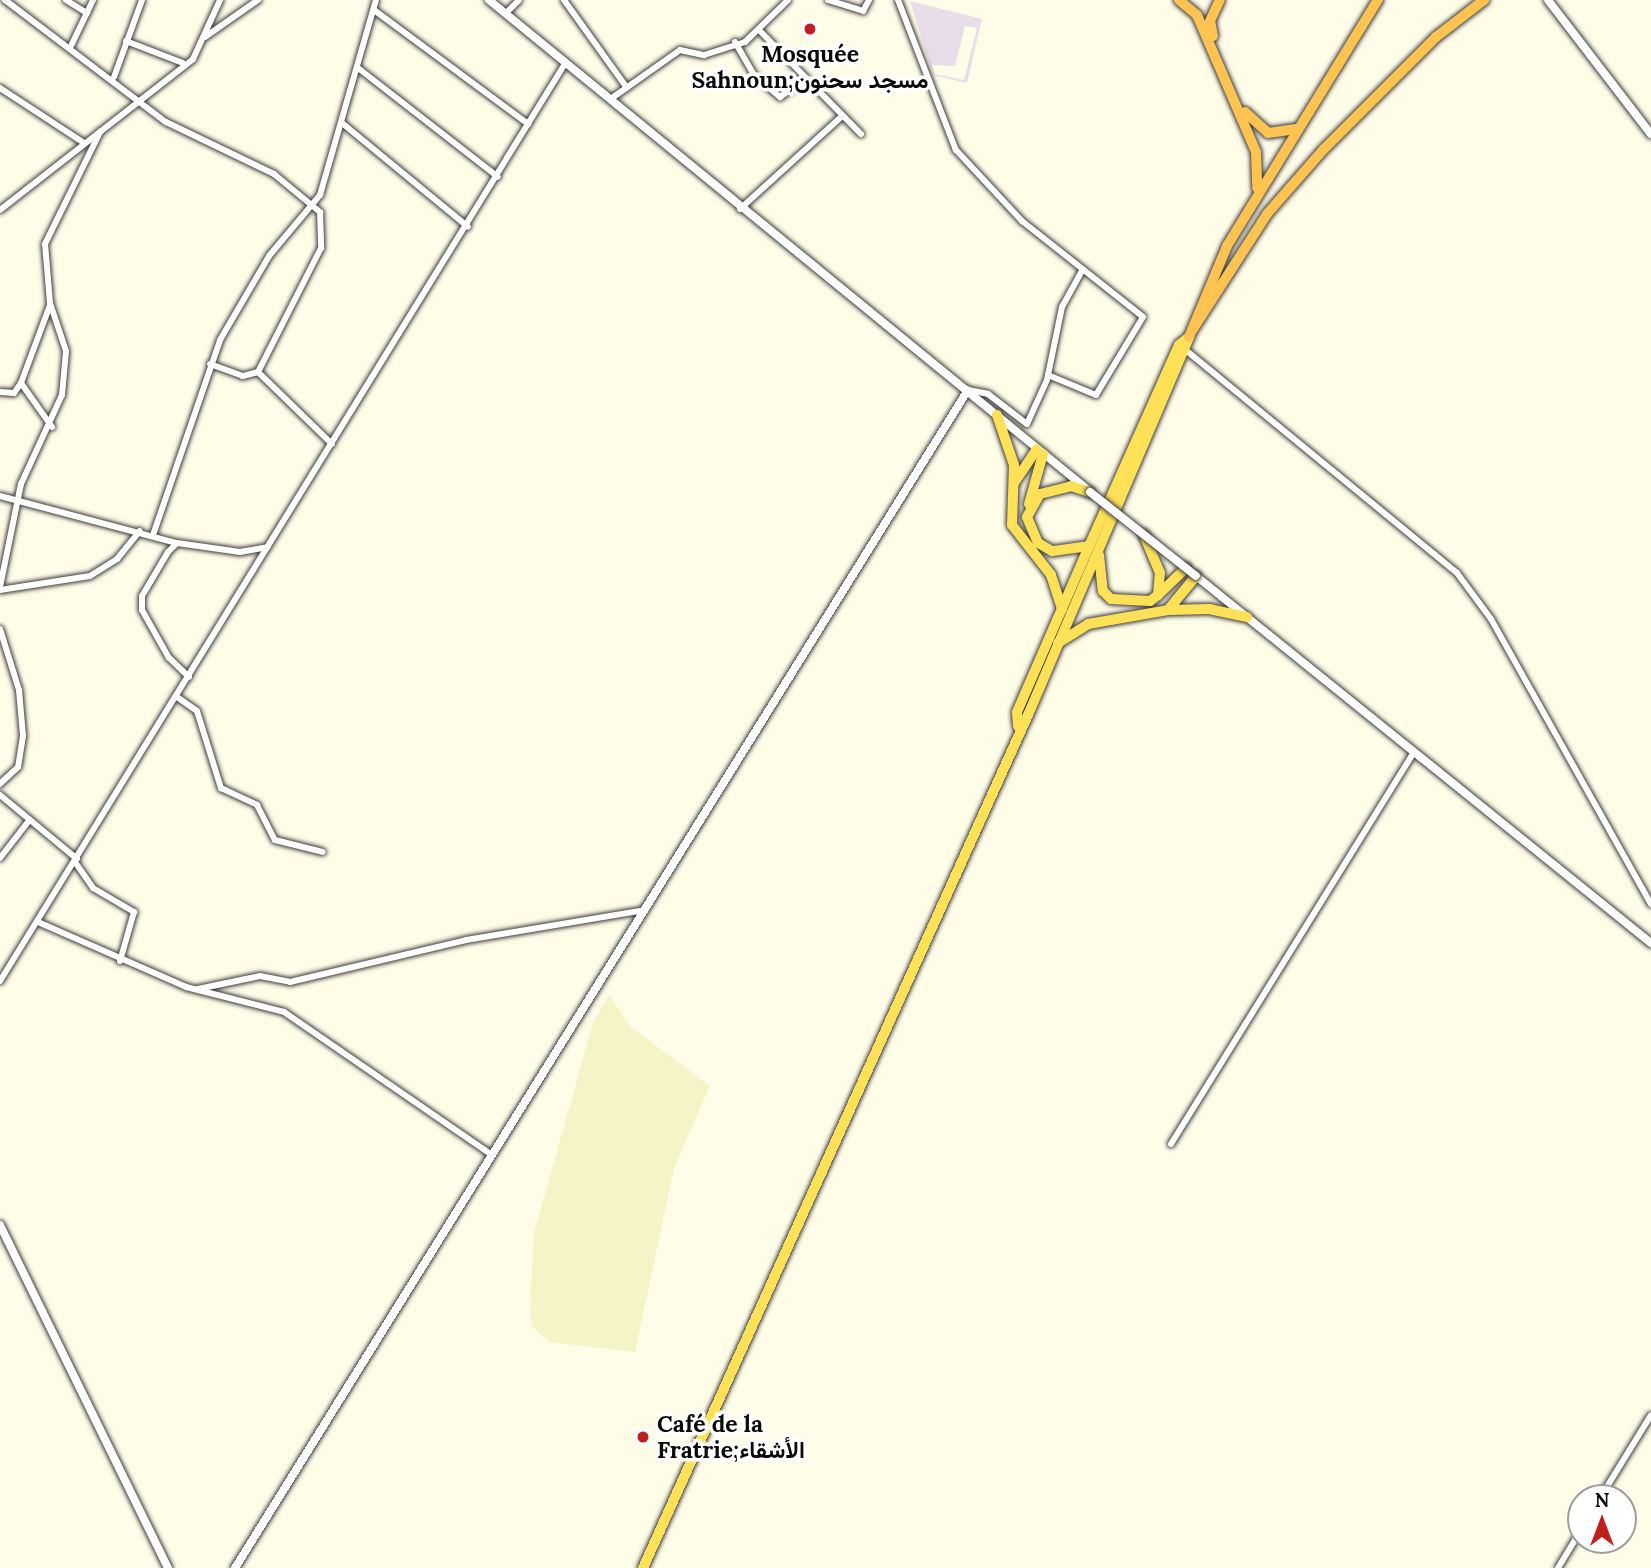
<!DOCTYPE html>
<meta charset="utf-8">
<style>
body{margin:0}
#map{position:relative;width:1651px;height:1568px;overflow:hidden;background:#fffce7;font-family:Lora,Vazirmatn,serif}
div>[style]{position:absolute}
.industrial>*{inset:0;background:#e9ddea}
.farmland>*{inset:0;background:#f5f4c6}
.roads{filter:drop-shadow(0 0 2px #3d3d3d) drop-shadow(0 0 2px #3d3d3d)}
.minor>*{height:6px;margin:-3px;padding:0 3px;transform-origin:3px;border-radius:3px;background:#fff}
.tertiary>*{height:8px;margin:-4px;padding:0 4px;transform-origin:4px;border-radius:4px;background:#fff}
.primary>*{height:10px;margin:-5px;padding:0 5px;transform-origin:5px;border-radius:5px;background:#ffe157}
.trunk>*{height:10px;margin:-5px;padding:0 5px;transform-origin:5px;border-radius:5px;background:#fec350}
.bridges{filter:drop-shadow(0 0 2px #3d3d3d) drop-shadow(0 0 2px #3d3d3d)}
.tertiary-bridge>*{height:8px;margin:-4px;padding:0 4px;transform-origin:4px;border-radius:4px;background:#fff}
.dots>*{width:19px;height:19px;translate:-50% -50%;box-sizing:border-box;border:4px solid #fff;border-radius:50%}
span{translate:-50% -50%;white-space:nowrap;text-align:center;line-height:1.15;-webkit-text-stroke:7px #fff;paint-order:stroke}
.poi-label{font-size:23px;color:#0a0a0a;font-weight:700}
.left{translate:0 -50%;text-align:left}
.north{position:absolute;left:1567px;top:1484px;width:70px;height:70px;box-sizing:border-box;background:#fff;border:2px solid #9d9d9d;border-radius:50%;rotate:0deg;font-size:19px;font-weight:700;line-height:28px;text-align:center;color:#0a0a0a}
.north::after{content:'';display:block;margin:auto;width:24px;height:32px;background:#bf1f1d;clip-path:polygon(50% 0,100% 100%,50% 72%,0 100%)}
</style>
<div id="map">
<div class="industrial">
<div style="clip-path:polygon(evenodd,910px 1px,982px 19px,967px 83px,933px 75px,910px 1px,965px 26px,977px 28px,964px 80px,934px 74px,932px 65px,955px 66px,965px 26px)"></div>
</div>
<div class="farmland">
<div style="clip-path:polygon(609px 995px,631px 1027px,710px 1086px,674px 1168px,635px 1352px,549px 1342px,532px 1326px,530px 1307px,534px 1233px,593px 1023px)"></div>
</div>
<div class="roads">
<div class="minor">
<div style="left:5px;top:0;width:202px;rotate:37.2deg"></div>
<div style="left:166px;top:122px;width:120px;rotate:25.7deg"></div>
<div style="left:274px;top:174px;width:60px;rotate:39.6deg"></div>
<div style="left:320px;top:212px;width:36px;rotate:88deg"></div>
<div style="left:321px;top:248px;width:139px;rotate:116.9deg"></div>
<div style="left:258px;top:372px;width:16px;rotate:165deg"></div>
<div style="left:243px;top:376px;width:35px;rotate:-160deg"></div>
<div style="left:66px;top:0;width:25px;rotate:32deg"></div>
<div style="left:564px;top:0;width:108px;rotate:54.4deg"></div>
<div style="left:828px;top:0;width:37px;rotate:17deg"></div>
<div style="left:863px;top:11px;width:13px;rotate:-61deg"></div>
<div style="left:898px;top:0;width:161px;rotate:68.9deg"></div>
<div style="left:956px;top:150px;width:97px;rotate:47.1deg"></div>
<div style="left:1022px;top:221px;width:154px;rotate:38.4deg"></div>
<div style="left:1143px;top:317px;width:91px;rotate:121.1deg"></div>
<div style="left:1096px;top:395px;width:52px;rotate:-157.4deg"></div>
<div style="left:374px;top:10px;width:192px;rotate:36.5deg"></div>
<div style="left:506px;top:13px;width:18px;rotate:-45deg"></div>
<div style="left:761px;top:32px;width:143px;rotate:45.6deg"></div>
<div style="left:205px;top:37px;width:65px;rotate:-34.9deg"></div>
<div style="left:126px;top:41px;width:61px;rotate:21.1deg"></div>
<div style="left:735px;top:42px;width:39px;rotate:60deg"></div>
<div style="left:755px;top:76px;width:33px;rotate:40deg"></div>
<div style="left:780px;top:97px;width:31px;rotate:-36deg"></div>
<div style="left:71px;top:46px;width:51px;rotate:-64.4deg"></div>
<div style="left:358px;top:68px;width:177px;rotate:37.9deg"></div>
<div style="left:114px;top:77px;width:82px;rotate:-70deg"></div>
<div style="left:0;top:88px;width:100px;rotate:33.2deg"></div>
<div style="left:612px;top:98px;width:83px;rotate:-35.2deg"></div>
<div style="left:680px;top:50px;width:25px;rotate:12deg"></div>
<div style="left:704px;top:55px;width:43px;rotate:-17.6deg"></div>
<div style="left:745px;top:42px;width:60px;rotate:-44.3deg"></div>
<div style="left:342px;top:123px;width:163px;rotate:39.5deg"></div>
<div style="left:740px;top:209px;width:137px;rotate:-42.3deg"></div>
<div style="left:0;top:210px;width:245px;rotate:-38deg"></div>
<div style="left:193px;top:59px;width:65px;rotate:-65.4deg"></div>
<div style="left:1182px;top:347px;width:356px;rotate:39.4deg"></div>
<div style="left:1457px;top:573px;width:57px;rotate:53.5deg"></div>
<div style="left:1491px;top:619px;width:327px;rotate:60.7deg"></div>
<div style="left:258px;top:372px;width:103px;rotate:44.2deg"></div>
<div style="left:21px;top:383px;width:54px;rotate:54.8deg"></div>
<div style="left:968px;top:390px;width:20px;rotate:11deg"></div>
<div style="left:988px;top:394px;width:49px;rotate:37.6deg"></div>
<div style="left:1027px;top:424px;width:48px;rotate:-65.6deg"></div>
<div style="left:1047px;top:380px;width:75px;rotate:-78.4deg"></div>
<div style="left:1062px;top:307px;width:43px;rotate:-61.1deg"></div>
<div style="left:0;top:392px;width:14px;rotate:4deg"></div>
<div style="left:14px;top:393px;width:12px;rotate:-55deg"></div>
<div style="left:21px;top:383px;width:83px;rotate:-69.6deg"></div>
<div style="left:0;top:496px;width:183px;rotate:14.9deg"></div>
<div style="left:153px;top:535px;width:206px;rotate:-71deg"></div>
<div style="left:220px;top:340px;width:97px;rotate:-59.7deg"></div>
<div style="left:269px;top:256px;width:80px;rotate:-50.1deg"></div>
<div style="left:320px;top:195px;width:203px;rotate:-74deg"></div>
<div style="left:0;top:587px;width:105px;rotate:-78.5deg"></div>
<div style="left:21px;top:484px;width:98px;rotate:-65.3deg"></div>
<div style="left:62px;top:395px;width:44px;rotate:-84.8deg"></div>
<div style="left:66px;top:351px;width:51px;rotate:-108.4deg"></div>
<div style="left:50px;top:303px;width:59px;rotate:-94.8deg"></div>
<div style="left:45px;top:244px;width:125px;rotate:-63.8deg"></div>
<div style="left:0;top:590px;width:91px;rotate:-8.8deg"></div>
<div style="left:90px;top:576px;width:32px;rotate:-32deg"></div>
<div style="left:117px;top:559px;width:36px;rotate:-51deg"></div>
<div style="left:0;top:629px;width:64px;rotate:72.7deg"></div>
<div style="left:19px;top:690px;width:46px;rotate:85deg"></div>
<div style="left:23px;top:736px;width:31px;rotate:99deg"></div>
<div style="left:18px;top:767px;width:25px;rotate:137deg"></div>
<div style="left:189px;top:677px;width:28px;rotate:-136deg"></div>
<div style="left:169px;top:658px;width:55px;rotate:-119.4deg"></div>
<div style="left:142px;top:610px;width:14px;rotate:-90deg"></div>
<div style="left:142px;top:596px;width:51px;rotate:-59.4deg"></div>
<div style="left:168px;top:552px;width:13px;rotate:-45deg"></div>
<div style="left:177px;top:543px;width:64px;rotate:8.1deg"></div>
<div style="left:240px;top:552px;width:28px;rotate:-10deg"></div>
<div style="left:177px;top:697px;width:24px;rotate:35deg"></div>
<div style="left:197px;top:711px;width:81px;rotate:72.7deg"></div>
<div style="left:221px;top:788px;width:40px;rotate:25deg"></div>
<div style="left:257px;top:805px;width:39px;rotate:63deg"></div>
<div style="left:275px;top:840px;width:49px;rotate:14deg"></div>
<div style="left:0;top:795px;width:100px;rotate:39.7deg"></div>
<div style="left:0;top:858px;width:46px;rotate:-52.1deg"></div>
<div style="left:75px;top:862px;width:32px;rotate:55deg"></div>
<div style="left:93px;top:888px;width:48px;rotate:30.3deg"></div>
<div style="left:134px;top:912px;width:51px;rotate:105.9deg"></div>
<div style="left:38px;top:922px;width:162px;rotate:23.7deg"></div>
<div style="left:186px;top:987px;width:101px;rotate:14.3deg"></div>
<div style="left:284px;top:1012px;width:252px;rotate:34.5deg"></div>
<div style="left:0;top:981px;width:1079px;rotate:-58.37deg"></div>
<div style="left:198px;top:989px;width:63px;rotate:-11.8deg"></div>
<div style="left:260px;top:976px;width:31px;rotate:11deg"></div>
<div style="left:290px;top:982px;width:181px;rotate:-13.4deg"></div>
<div style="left:466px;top:940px;width:181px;rotate:-9.5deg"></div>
<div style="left:1171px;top:1144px;width:461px;rotate:-58.2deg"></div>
<div style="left:1600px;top:1498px;width:97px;rotate:-58.4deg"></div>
<div style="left:1558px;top:1568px;width:44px;rotate:-58.8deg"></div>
</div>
<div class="tertiary">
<div style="left:489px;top:0;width:774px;rotate:39.28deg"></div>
<div style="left:1548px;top:0;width:169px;rotate:52.5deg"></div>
<div style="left:1196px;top:576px;width:585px;rotate:38.89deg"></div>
<div style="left:0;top:1225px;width:382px;rotate:63.9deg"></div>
<div style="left:235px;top:1568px;width:1387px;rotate:-58.11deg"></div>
</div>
<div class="primary">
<div style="left:997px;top:415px;width:53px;rotate:71.2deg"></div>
<div style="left:1014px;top:465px;width:60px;rotate:91.9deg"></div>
<div style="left:1012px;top:525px;width:63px;rotate:52deg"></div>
<div style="left:1051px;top:575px;width:36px;rotate:72deg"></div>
<div style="left:1014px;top:483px;width:41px;rotate:-55.9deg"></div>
<div style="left:1029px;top:504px;width:52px;rotate:-74.4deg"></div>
<div style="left:1089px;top:546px;width:37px;rotate:172deg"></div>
<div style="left:1052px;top:551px;width:16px;rotate:-150deg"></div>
<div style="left:1038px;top:543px;width:28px;rotate:-113deg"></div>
<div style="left:1027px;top:517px;width:26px;rotate:-61deg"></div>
<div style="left:1040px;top:494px;width:32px;rotate:-14deg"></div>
<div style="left:1071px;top:486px;width:20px;rotate:18deg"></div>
<div style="left:1099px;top:555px;width:36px;rotate:84deg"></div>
<div style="left:1103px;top:591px;width:11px;rotate:45deg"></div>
<div style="left:1111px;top:599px;width:39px;rotate:3deg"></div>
<div style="left:1150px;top:601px;width:10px;rotate:-37deg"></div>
<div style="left:1158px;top:595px;width:22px;rotate:-85deg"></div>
<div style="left:1160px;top:573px;width:41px;rotate:-112.8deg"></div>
<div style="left:1158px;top:595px;width:39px;rotate:-44deg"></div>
<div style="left:1168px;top:610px;width:44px;rotate:-50.5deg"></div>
<div style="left:1058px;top:643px;width:36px;rotate:-32deg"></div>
<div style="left:1088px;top:624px;width:81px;rotate:-9.9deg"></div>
<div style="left:1168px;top:610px;width:41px;rotate:-1.4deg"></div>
<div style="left:1209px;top:609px;width:39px;rotate:12deg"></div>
<div style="left:1018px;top:726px;width:14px;rotate:-94deg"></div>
<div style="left:1017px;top:712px;width:193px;rotate:-66.5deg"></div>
<div style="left:1094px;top:535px;width:208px;rotate:-65.9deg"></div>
<div style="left:1179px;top:345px;width:13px;rotate:-39deg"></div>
<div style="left:643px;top:1568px;width:936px;rotate:-65.71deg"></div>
<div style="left:1028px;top:715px;width:411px;rotate:-66.9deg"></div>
</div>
<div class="trunk">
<div style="left:1179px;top:0;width:23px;rotate:40deg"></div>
<div style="left:1197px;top:15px;width:149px;rotate:66.7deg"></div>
<div style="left:1256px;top:152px;width:36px;rotate:88deg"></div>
<div style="left:1213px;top:36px;width:15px;rotate:-101deg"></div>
<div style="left:1210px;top:21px;width:23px;rotate:-65deg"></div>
<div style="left:1245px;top:112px;width:31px;rotate:42deg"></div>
<div style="left:1268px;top:133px;width:30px;rotate:-8deg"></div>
<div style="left:1193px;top:329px;width:137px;rotate:-57.2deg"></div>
<div style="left:1267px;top:214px;width:86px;rotate:-48.8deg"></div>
<div style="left:1324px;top:149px;width:158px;rotate:-45deg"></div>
<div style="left:1436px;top:37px;width:61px;rotate:-37.6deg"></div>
<div style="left:1189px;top:337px;width:99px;rotate:-67.3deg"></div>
<div style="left:1227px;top:246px;width:289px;rotate:-58.5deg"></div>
</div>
</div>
<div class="bridges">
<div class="tertiary-bridge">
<div style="left:1090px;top:492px;width:135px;rotate:38.4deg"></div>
</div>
</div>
<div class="dots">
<div style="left:810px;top:29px;background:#bf1f1d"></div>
<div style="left:643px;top:1437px;background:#bf1f1d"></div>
</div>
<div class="poi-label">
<span style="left:810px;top:67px">Mosquée<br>Sahnoun;مسجد سحنون</span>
<span class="left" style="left:657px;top:1437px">Café de la<br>Fratrie;الأشقاء</span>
</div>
<div class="north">N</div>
</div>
